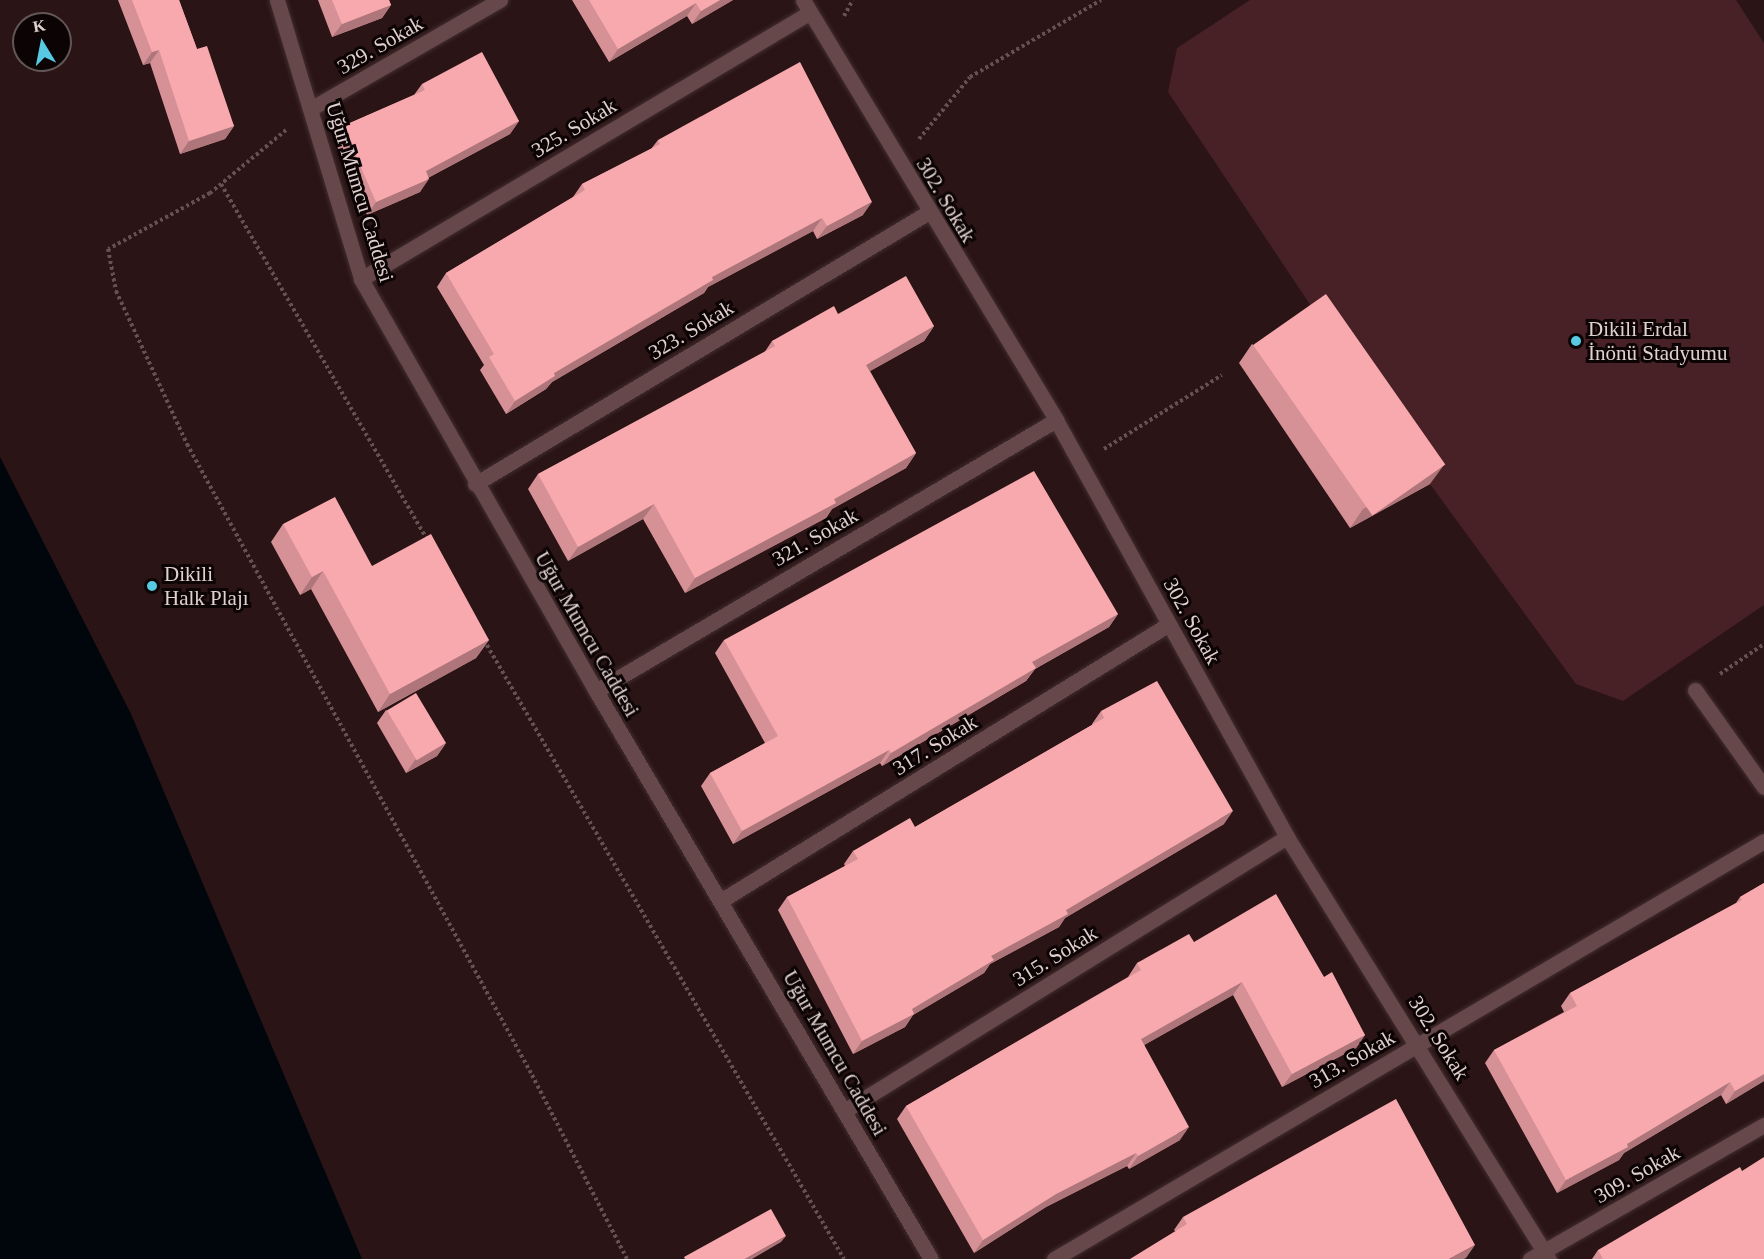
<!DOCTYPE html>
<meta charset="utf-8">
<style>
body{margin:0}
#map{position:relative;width:1764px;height:1259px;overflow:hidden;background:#2a1415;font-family:Georgia,serif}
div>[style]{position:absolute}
.green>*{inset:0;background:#472125}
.water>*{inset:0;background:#00060b}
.path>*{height:4px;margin-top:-2px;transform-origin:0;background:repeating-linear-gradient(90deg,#655151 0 3px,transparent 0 6px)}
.roads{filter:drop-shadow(0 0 2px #432e2f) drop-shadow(0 0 2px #432e2f)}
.service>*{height:15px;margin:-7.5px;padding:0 7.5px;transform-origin:7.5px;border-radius:7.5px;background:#66484a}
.minor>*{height:15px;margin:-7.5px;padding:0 7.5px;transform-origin:7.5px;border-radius:7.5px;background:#66484a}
.tertiary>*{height:15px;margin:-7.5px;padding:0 7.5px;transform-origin:7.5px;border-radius:7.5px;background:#66484a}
.wall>*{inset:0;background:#d59196}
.shaded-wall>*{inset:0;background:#ae767a}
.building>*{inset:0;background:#f8a9ae;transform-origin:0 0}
.dots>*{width:16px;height:16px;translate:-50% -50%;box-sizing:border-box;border:3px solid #0c0404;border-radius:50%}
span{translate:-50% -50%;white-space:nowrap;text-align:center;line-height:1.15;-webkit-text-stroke:6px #0c0404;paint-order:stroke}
.street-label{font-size:21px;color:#e0d0d0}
.poi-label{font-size:21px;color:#e0d0d0}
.left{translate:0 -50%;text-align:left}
.north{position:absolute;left:12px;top:12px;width:60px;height:60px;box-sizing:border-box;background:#0c0404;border:2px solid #615656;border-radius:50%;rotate:350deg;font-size:16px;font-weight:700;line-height:24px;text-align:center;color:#e0d0d0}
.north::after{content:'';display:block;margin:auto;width:21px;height:27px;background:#58c9e3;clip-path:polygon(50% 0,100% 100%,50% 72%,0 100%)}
</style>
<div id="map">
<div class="green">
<div style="clip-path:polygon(1250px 0,1736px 0,1764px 43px,1764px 605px,1623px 701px,1576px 684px,1430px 484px,1168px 92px,1177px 48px)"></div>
</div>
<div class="water">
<div style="clip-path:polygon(0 457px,131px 714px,362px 1259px,0 1259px)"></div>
</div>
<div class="path">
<div style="left:844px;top:16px;width:18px;rotate:-61deg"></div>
<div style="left:286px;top:130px;width:99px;rotate:140.3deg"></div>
<div style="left:210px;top:193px;width:116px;rotate:151.2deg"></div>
<div style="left:108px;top:249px;width:43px;rotate:79.2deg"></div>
<div style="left:116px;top:291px;width:169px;rotate:65.1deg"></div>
<div style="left:187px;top:444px;width:719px;rotate:61.33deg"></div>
<div style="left:532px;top:1075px;width:207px;rotate:62.7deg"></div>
<div style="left:919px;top:139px;width:80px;rotate:-50.6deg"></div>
<div style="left:970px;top:77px;width:152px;rotate:-30.4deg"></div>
<div style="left:221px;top:184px;width:411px;rotate:59.9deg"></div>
<div style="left:1104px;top:449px;width:139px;rotate:-32.1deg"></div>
<div style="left:484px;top:640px;width:716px;rotate:59.82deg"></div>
<div style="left:1720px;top:674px;width:53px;rotate:-34.3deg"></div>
</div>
<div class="roads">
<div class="service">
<div style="left:1695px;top:690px;width:119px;rotate:54.6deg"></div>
</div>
<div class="minor">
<div style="left:803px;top:0;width:490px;rotate:58.9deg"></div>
<div style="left:1056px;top:420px;width:477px;rotate:61deg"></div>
<div style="left:1287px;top:837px;width:497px;rotate:58.2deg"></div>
<div style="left:312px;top:108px;width:217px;rotate:-29.9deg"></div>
<div style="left:361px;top:279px;width:521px;rotate:-30.7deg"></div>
<div style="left:475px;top:484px;width:529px;rotate:-30.93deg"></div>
<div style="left:596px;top:691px;width:534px;rotate:-30.5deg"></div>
<div style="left:722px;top:900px;width:525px;rotate:-31.69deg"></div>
<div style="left:844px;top:1111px;width:521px;rotate:-31.74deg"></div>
<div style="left:1054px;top:1259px;width:824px;rotate:-30.49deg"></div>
<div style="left:1530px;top:1259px;width:270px;rotate:-29.8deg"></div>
</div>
<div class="tertiary">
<div style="left:277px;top:0;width:291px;rotate:73.2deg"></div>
<div style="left:361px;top:279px;width:474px;rotate:60.3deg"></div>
<div style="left:596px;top:691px;width:659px;rotate:59.47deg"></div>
</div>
</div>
<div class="wall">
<div style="clip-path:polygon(118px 0,179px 0,197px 49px,234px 126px,225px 139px,180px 154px,150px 63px,143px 65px)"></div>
<div style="clip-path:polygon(318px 0,389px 0,391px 5px,382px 18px,332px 37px)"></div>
<div style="clip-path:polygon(572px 0,733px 0,692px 24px,687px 16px,609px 62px)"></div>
<div style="clip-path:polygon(422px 84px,519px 121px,510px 134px,428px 178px,420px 192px,367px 215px,334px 139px,343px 126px,414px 95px)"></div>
<div style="clip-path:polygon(658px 140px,863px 215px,817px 239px,813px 231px,708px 287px,704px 293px,552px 382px,546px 389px,506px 414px,480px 370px,484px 365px,437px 287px,446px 273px,573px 197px,582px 184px,651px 149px)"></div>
<div style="clip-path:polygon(838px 314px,934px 326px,924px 341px,870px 371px,916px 453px,906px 468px,832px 509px,826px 518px,685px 593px,643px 519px,568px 561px,528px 489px,538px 474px,764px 353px,772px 341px)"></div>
<div style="clip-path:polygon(1252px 344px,1430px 484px,1350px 528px,1239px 363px)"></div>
<div style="clip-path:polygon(283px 524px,372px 566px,489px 640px,476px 658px,378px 712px,311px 589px,300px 595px,271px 542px)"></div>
<div style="clip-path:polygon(1118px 614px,1109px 627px,1035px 669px,1026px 681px,882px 766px,880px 763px,733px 844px,701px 786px,710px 773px,765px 743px,715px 653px,724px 640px)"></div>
<div style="clip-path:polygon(386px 710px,446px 743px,437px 756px,406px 773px,377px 723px)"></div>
<div style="clip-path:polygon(1101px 711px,1224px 824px,1065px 918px,1059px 927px,990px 964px,984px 973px,913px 1015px,905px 1027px,853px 1054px,778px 910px,787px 897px,845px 866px,844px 864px,853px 851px,915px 827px,1092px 725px,1092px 724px)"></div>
<div style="clip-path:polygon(1764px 883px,1764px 1081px,1726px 1104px,1721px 1095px,1624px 1153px,1619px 1160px,1557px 1193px,1485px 1063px,1494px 1050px,1564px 1012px,1561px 1006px,1570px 993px,1736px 903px,1740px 897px)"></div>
<div style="clip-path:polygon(1194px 942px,1324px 977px,1365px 1035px,1356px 1048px,1282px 1087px,1233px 995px,1144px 1045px,1180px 1140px,1129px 1169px,1127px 1166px,1046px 1207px,974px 1253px,897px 1119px,906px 1106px,1128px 977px,1137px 963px)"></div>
<div style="clip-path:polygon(1183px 1217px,1466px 1258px,1175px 1231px,1174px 1230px)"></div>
<div style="clip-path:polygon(1598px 1250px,1764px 1259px,1592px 1259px)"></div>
</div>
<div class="shaded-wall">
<div style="clip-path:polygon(720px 0,733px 0,692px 24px,701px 11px)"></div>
<div style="clip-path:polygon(696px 3px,687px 16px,609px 62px,618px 49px)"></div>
<div style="clip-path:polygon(391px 5px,382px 18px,332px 37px,342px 24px)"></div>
<div style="clip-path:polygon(159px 50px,150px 63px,143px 65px,152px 52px)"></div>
<div style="clip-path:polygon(519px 121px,510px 134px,416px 184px,426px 171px)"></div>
<div style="clip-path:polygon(234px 126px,225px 139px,180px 154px,189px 141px)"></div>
<div style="clip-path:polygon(429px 179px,420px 192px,367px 215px,376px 202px)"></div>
<div style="clip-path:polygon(872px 202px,863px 215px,817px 239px,827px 226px)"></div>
<div style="clip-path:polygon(822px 218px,813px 231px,708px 287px,704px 293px,552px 382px,546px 389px,506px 414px,515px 401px,554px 373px,712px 277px)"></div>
<div style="clip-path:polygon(934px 326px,924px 341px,856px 379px,866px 365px)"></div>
<div style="clip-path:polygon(916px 453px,906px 468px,832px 509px,826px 518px,685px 593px,695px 578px)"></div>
<div style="clip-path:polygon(1444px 465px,1430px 484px,1350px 528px,1363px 509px)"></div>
<div style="clip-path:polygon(654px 504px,643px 519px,568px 561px,578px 547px)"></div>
<div style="clip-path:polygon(323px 571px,311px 589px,300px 595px,312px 577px)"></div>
<div style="clip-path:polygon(1118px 614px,1109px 627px,1035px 669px,1026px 681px,882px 766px,891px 753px,1032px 662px)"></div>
<div style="clip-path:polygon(489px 640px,476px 658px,378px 712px,390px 694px)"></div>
<div style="clip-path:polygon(446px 743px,437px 756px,406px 773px,415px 760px)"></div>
<div style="clip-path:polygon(889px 750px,880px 763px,733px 844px,742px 831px)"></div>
<div style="clip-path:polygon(1233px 811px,1224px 824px,1065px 918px,1059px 927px,990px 964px,984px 973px,913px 1015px,905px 1027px,853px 1054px,862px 1041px,991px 956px,1066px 910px)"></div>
<div style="clip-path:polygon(1242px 982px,1233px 995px,1132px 1052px,1141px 1039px)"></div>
<div style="clip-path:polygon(1365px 1035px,1356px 1048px,1282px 1087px,1292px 1074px)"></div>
<div style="clip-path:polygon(1764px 1074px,1764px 1081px,1726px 1104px,1735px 1091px)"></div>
<div style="clip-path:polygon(1730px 1082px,1721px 1095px,1624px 1153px,1619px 1160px,1557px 1193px,1566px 1180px)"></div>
<div style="clip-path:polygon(1189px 1127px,1180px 1140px,1129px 1169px,1138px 1156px)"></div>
<div style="clip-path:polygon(1136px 1153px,1127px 1166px,1046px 1207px,974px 1253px,983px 1240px,1056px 1194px)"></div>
<div style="clip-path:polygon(786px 1236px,781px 1242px,752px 1259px,745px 1259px)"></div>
<div style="clip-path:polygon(1475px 1245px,1466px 1258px,1464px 1259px,1449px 1259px)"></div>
</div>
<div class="building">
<div style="clip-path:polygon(132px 0,179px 0,197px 49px,207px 46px,234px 126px,189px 141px,159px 50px,152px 52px)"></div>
<div style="clip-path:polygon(332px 0,389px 0,391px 5px,342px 24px)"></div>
<div style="clip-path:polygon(589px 0,720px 0,701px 11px,696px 3px,618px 49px)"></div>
<div style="clip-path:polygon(482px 52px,519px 121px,426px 171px,429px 179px,376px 202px,343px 126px,425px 90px,422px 84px)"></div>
<div style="clip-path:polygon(800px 62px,872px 202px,827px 226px,822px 218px,712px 277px,713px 280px,554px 373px,555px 376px,515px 401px,489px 357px,494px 354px,446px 273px,585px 190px,582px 184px,660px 144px,658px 140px)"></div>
<div style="clip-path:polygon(906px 276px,934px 326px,866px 365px,916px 453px,834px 499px,836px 503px,695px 578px,654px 504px,578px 547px,538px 474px,775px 346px,772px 341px,834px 306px,838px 314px)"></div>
<div style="left:1326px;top:294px;width:208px;height:89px;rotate:55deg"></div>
<div style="clip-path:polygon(1034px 471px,1118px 614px,1032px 662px,1036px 668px,891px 753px,889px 750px,742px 831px,710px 773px,778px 736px,724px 640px)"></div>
<div style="clip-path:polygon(335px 497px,372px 566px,431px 534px,489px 640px,390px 694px,323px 571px,312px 577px,283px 524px)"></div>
<div style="clip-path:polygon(1157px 681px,1233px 811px,1066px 910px,1068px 914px,991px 956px,994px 960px,912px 1009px,914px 1014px,862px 1041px,787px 897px,858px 859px,853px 851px,910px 818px,915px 827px,1104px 718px,1101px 711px)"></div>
<div style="left:416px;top:693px;width:58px;height:34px;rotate:59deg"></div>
<div style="clip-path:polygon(1764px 883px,1764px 1074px,1735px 1091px,1730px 1082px,1627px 1144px,1628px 1147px,1566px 1180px,1494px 1050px,1577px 1006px,1570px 993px,1742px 900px,1740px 897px)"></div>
<div style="clip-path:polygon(1276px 894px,1324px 977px,1332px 972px,1365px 1035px,1292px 1074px,1242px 982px,1141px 1039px,1189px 1127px,1138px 1156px,1136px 1153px,1056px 1194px,983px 1240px,906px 1106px,1141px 970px,1137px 963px,1189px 934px,1194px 942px)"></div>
<div style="clip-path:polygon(1396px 1099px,1475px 1245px,1449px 1259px,1130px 1259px,1187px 1224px,1183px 1217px)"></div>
<div style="clip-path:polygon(1764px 1157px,1764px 1259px,1603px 1259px,1598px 1250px,1740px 1167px,1742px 1171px)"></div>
<div style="clip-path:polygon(771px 1209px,786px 1236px,745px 1259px,685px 1259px,684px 1257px)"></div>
</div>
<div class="dots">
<div style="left:1576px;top:341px;background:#58c9e3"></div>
<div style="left:152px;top:586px;background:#58c9e3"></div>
</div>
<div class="street-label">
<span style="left:380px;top:45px;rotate:-30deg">329. Sokak</span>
<span style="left:574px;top:128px;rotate:-31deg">325. Sokak</span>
<span style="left:360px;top:192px;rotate:73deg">Uğur Mumcu Caddesi</span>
<span style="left:946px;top:200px;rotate:59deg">302. Sokak</span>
<span style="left:691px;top:330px;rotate:-31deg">323. Sokak</span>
<span style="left:815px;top:537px;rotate:-30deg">321. Sokak</span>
<span style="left:1192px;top:621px;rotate:61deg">302. Sokak</span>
<span style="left:587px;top:634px;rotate:60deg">Uğur Mumcu Caddesi</span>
<span style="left:935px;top:745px;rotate:-32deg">317. Sokak</span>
<span style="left:1055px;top:956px;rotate:-32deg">315. Sokak</span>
<span style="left:1439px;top:1038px;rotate:58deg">302. Sokak</span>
<span style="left:835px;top:1053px;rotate:60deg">Uğur Mumcu Caddesi</span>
<span style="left:1352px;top:1059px;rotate:-30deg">313. Sokak</span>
<span style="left:1637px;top:1174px;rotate:-30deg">309. Sokak</span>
</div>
<div class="poi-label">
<span class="left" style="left:1588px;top:341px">Dikili Erdal<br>İnönü Stadyumu</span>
<span class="left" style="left:164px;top:586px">Dikili<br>Halk Plajı</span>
</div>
<div class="north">K</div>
</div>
